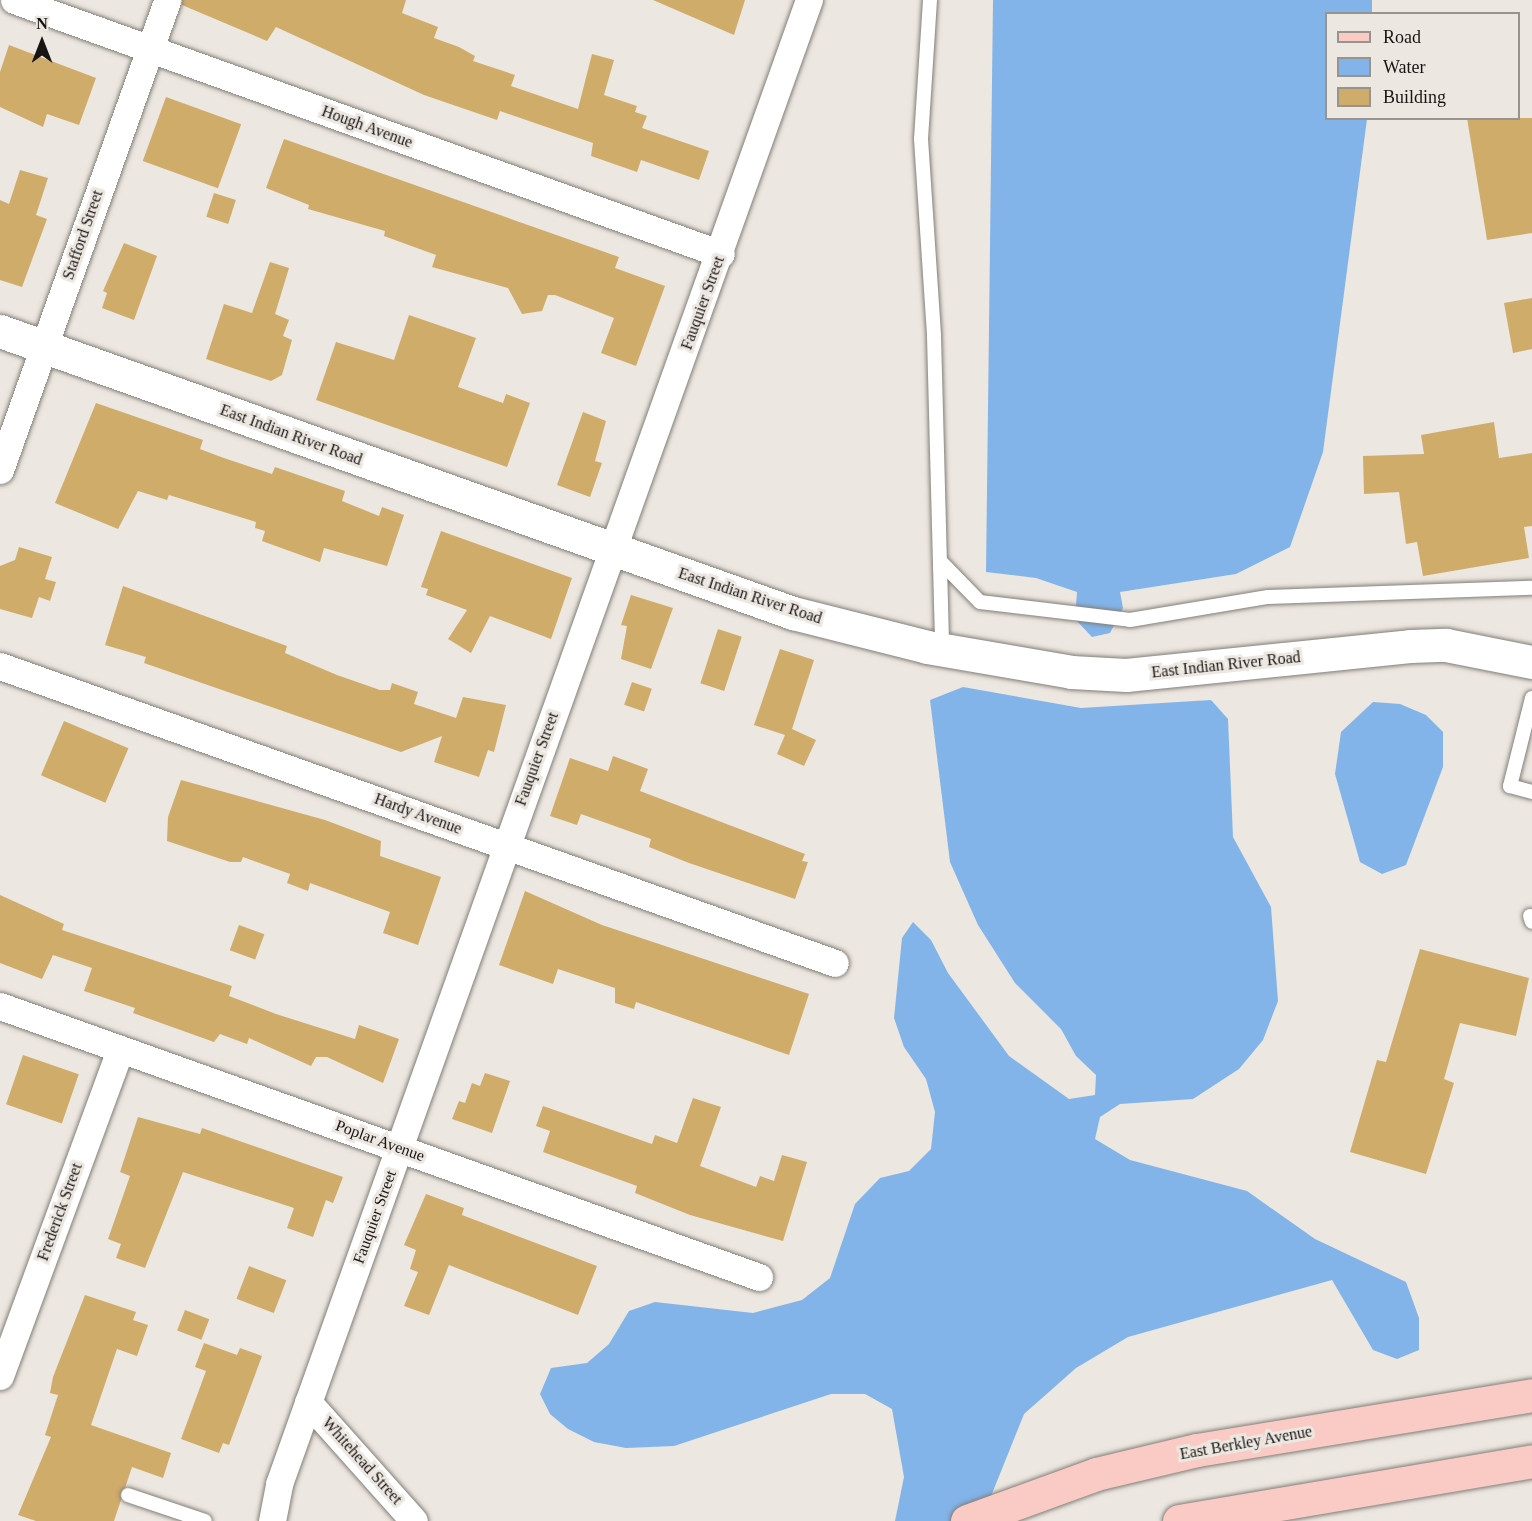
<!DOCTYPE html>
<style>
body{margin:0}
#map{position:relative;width:1532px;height:1521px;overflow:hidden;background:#ece7e0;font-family:"Times New Roman",serif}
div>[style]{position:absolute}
.water>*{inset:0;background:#82b4e9}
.building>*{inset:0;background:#d0ac6b;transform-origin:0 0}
.roads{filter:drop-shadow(0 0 2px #827e78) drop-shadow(0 0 2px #827e78)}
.lane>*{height:14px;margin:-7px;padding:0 7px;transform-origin:7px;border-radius:7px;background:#fff}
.street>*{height:27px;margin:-13.5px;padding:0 13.5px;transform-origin:13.5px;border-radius:13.5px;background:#fff}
.secondary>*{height:33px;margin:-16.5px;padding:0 16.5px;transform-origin:16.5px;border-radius:16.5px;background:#fff}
.primary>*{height:33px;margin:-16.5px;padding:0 16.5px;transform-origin:16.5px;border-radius:16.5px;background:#facac5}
span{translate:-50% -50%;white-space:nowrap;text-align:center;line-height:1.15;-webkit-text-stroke:6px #ece7e0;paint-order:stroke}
.street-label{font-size:16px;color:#171513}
.legend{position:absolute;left:1325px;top:12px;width:195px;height:108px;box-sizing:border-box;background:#ece7e0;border:2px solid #97938e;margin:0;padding:8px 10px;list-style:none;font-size:18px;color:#171513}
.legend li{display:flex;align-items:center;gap:12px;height:30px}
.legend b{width:30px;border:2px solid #97938e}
.north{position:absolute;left:12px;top:12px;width:60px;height:60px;-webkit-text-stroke:4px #ece7e0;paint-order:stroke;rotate:0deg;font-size:16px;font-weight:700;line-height:24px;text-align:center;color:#171513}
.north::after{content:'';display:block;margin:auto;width:21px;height:27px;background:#171513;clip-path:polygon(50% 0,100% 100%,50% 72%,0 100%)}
</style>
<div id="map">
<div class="water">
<div style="clip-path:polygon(993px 0,1372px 0,1372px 13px,1326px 14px,1326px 118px,1367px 119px,1323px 452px,1290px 547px,1236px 574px,1120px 592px,1123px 608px,1110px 633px,1092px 637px,1075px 619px,1077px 592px,1036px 578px,986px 572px)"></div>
<div style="clip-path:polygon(963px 687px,1081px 708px,1211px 700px,1228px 719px,1233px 837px,1271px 907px,1278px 1001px,1263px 1040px,1239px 1069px,1193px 1099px,1120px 1104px,1100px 1117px,1095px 1139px,1130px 1160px,1247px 1191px,1315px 1239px,1406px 1282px,1419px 1318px,1419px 1350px,1397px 1359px,1373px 1350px,1332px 1280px,1128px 1337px,1076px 1368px,1024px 1414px,981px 1521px,895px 1521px,904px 1477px,892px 1409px,865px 1394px,831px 1394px,674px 1446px,626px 1448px,594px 1442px,568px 1429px,550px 1414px,540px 1394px,551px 1368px,587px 1363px,609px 1344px,629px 1311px,655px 1302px,753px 1313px,802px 1300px,830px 1278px,855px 1204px,880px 1178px,909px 1171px,931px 1149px,935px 1112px,926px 1079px,904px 1047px,894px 1018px,902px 938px,913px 922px,931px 940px,948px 973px,1009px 1056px,1069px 1099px,1095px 1095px,1096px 1075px,1076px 1056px,1061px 1029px,1015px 983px,978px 925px,950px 862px,930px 700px)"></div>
<div style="clip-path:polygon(1373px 702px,1400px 704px,1426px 715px,1443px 732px,1443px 767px,1406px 865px,1382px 874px,1360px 862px,1335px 774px,1341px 732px)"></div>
</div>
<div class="building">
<div style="clip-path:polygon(182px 0,406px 0,402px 13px,438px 27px,434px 38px,459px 47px,475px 56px,473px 61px,515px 75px,511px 86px,578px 109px,592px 54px,614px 60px,604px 95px,637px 106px,635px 112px,647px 116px,642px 128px,709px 151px,699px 180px,641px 160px,637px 172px,591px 156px,593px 143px,500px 111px,497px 120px,424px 95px,276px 27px,267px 41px,182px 5px)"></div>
<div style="clip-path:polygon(653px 0,745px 0,734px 35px)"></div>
<div style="clip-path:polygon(9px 45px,96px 78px,79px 125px,47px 114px,43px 127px,0 107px,0 72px)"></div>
<div style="left:166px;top:97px;width:80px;height:68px;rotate:20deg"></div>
<div style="clip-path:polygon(1467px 118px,1532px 118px,1532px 233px,1487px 240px)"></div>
<div style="clip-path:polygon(284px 139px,619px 257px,615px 268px,665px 286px,636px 366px,601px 353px,614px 318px,555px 295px,548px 295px,542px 311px,522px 314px,508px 288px,432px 267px,436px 255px,384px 236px,385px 231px,308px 209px,309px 205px,266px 188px)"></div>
<div style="clip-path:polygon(20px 170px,48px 178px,36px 215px,47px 219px,22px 287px,0 280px,0 200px,9px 204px)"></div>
<div style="left:214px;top:193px;width:23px;height:25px;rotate:18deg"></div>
<div style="clip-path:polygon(124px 243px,157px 256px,134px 320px,102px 308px,107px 293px,103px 291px)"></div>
<div style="clip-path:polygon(270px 262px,289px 268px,275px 314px,289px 320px,283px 336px,292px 340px,282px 375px,271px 381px,206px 359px,224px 304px,252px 313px)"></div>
<div style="clip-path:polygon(1532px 298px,1532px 349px,1513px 353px,1504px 303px)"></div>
<div style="clip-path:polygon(409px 315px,476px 338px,458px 387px,503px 403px,506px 394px,530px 403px,507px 467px,316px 400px,336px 342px,394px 360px)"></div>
<div style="clip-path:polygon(96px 403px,203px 440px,200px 449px,221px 457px,272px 474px,275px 467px,345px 491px,342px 501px,379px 516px,382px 507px,404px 515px,387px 566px,324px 548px,320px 562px,262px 541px,265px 531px,255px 528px,256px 522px,169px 495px,167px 500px,138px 491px,118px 529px,55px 503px)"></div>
<div style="clip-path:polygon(583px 412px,606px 421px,595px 461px,602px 463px,590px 497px,557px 485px)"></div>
<div style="clip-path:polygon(1494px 422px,1499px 458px,1532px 453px,1532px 526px,1524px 527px,1529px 558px,1423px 576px,1417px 542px,1406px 544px,1399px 492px,1364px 494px,1363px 456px,1424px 454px,1421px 435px)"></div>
<div style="clip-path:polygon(441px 531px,572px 578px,551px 639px,490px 616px,471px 653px,448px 639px,467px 610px,426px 595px,428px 589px,421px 587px)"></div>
<div style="clip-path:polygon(19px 547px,52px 557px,45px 579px,56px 582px,50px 601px,39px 597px,32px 618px,0 609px,0 566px,15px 560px)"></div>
<div style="clip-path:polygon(123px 586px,287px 646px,285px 653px,337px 675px,380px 690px,390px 690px,392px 683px,418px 692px,414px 704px,456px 718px,463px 697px,506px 705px,494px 752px,488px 750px,479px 777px,434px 762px,442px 736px,401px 752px,144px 663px,146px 657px,105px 645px)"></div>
<div style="clip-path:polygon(631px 595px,673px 608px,651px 669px,621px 659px,627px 626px,621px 625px)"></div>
<div style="left:718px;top:629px;width:25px;height:57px;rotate:18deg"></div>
<div style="clip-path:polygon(780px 649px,814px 660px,792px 729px,816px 740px,804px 766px,777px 754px,785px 735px,754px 725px)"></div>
<div style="left:632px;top:682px;width:21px;height:24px;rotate:19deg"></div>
<div style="left:64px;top:721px;width:70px;height:59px;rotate:23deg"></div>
<div style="clip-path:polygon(613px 756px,648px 769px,640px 791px,805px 854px,802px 861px,808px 862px,795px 899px,689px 863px,649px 847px,651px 839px,581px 814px,577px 825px,550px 816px,570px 758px,608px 771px)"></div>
<div style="clip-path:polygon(181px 780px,325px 820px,381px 841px,380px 856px,441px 877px,418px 945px,383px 933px,390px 912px,310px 883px,308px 891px,287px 883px,290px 874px,243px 857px,241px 862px,230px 862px,167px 841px,168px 817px)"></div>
<div style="clip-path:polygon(525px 891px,602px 925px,809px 994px,789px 1055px,636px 1002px,634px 1009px,615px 1003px,615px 988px,558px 969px,553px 984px,499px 965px)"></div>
<div style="clip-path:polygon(0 895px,64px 924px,62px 930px,232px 986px,229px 996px,276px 1014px,355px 1039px,359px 1025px,399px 1039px,383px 1083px,327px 1057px,316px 1057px,311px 1066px,249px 1038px,247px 1044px,220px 1034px,214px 1042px,133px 1013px,135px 1008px,84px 991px,92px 968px,53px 955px,42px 979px,0 963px)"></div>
<div style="left:239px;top:925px;width:27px;height:27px;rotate:20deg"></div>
<div style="clip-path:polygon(1420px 949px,1529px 978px,1516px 1036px,1460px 1023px,1444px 1079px,1454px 1083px,1426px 1174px,1350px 1152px,1377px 1060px,1386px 1062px)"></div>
<div style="left:23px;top:1055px;width:59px;height:52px;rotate:19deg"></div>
<div style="clip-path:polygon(485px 1073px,510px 1081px,492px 1133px,452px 1119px,459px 1101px,465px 1103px,472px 1083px,480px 1086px)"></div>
<div style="clip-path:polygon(693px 1098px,721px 1107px,700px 1166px,756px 1187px,760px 1176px,774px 1181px,782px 1155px,807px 1162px,783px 1241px,690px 1215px,635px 1193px,637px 1186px,543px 1152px,550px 1131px,536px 1126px,543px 1106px,652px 1144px,655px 1135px,677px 1143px)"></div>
<div style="clip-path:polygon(138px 1117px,200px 1134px,202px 1128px,343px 1177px,333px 1203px,326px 1200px,313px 1237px,287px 1228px,294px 1208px,183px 1172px,145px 1268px,116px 1258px,121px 1244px,108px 1239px,130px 1176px,120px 1172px)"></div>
<div style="clip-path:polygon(426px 1194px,464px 1208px,462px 1215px,597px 1266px,578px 1315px,449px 1265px,429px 1315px,404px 1306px,418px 1272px,410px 1269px,416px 1250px,404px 1245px)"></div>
<div style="left:249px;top:1266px;width:40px;height:35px;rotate:21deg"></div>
<div style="clip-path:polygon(85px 1295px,136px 1312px,133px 1320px,148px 1325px,137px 1356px,117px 1349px,91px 1425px,171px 1453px,163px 1478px,132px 1467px,114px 1521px,36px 1521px,18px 1515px,51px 1437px,45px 1435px,58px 1395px,50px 1393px,53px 1377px)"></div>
<div style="left:185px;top:1310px;width:26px;height:22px;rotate:21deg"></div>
<div style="clip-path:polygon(204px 1343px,237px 1355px,240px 1348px,262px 1356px,229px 1445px,223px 1443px,219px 1453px,181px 1439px,206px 1371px,195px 1367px)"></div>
</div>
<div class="roads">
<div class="lane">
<div style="left:930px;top:0;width:139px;rotate:93.7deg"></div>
<div style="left:921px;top:139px;width:197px;rotate:86.2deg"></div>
<div style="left:934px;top:336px;width:314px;rotate:88.5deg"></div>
<div style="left:940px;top:561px;width:57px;rotate:45.7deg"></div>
<div style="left:980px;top:602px;width:151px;rotate:6.8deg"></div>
<div style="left:1130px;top:620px;width:140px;rotate:-9.5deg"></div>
<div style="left:1268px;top:597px;width:264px;rotate:-2deg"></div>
<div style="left:1532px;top:698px;width:91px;rotate:104deg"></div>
<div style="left:1510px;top:786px;width:23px;rotate:15deg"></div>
<div style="left:1530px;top:916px;width:6px;rotate:72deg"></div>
<div style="left:128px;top:1495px;width:81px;rotate:18.7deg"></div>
</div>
<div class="street">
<div style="left:14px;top:0;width:751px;rotate:19.76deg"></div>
<div style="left:0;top:470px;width:499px;rotate:-70.4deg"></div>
<div style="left:0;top:666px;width:886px;rotate:19.58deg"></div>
<div style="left:0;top:1006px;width:806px;rotate:19.65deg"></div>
<div style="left:0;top:1376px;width:348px;rotate:-69.8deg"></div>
<div style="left:308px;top:1402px;width:159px;rotate:48.3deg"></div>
<div style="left:272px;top:1521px;width:38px;rotate:-79deg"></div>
<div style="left:279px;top:1484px;width:1576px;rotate:-70.35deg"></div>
</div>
<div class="secondary">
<div style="left:0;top:331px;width:842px;rotate:19.58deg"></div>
<div style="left:793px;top:613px;width:138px;rotate:14.2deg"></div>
<div style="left:927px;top:647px;width:146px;rotate:9.8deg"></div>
<div style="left:1071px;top:672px;width:55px;rotate:3.1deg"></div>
<div style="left:1126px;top:675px;width:285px;rotate:-5.8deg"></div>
<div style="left:1410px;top:646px;width:36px;rotate:-2deg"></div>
<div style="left:1446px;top:645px;width:88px;rotate:11.2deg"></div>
</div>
<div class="primary">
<div style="left:967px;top:1521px;width:137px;rotate:-20deg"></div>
<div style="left:1096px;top:1474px;width:104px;rotate:-13.4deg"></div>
<div style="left:1197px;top:1450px;width:339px;rotate:-9.3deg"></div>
<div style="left:1179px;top:1521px;width:358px;rotate:-9.6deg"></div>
</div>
</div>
<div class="street-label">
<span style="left:367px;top:127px;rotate:20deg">Hough Avenue</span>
<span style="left:83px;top:235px;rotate:-71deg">Stafford Street</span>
<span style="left:703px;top:303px;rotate:-70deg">Fauquier Street</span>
<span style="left:291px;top:435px;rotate:20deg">East Indian River Road</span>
<span style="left:750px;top:596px;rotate:18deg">East Indian River Road</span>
<span style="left:1226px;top:665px;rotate:-6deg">East Indian River Road</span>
<span style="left:537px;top:759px;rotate:-70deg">Fauquier Street</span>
<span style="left:418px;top:814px;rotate:20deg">Hardy Avenue</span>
<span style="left:380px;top:1141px;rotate:20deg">Poplar Avenue</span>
<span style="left:60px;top:1212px;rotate:-70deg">Frederick Street</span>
<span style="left:375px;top:1217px;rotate:-70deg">Fauquier Street</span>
<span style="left:1246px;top:1443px;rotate:-10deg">East Berkley Avenue</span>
<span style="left:362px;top:1461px;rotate:48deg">Whitehead Street</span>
</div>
<ul class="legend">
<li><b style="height:8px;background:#facac5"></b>Road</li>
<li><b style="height:16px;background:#82b4e9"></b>Water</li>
<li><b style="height:16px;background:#d0ac6b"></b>Building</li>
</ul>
<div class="north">N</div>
</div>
